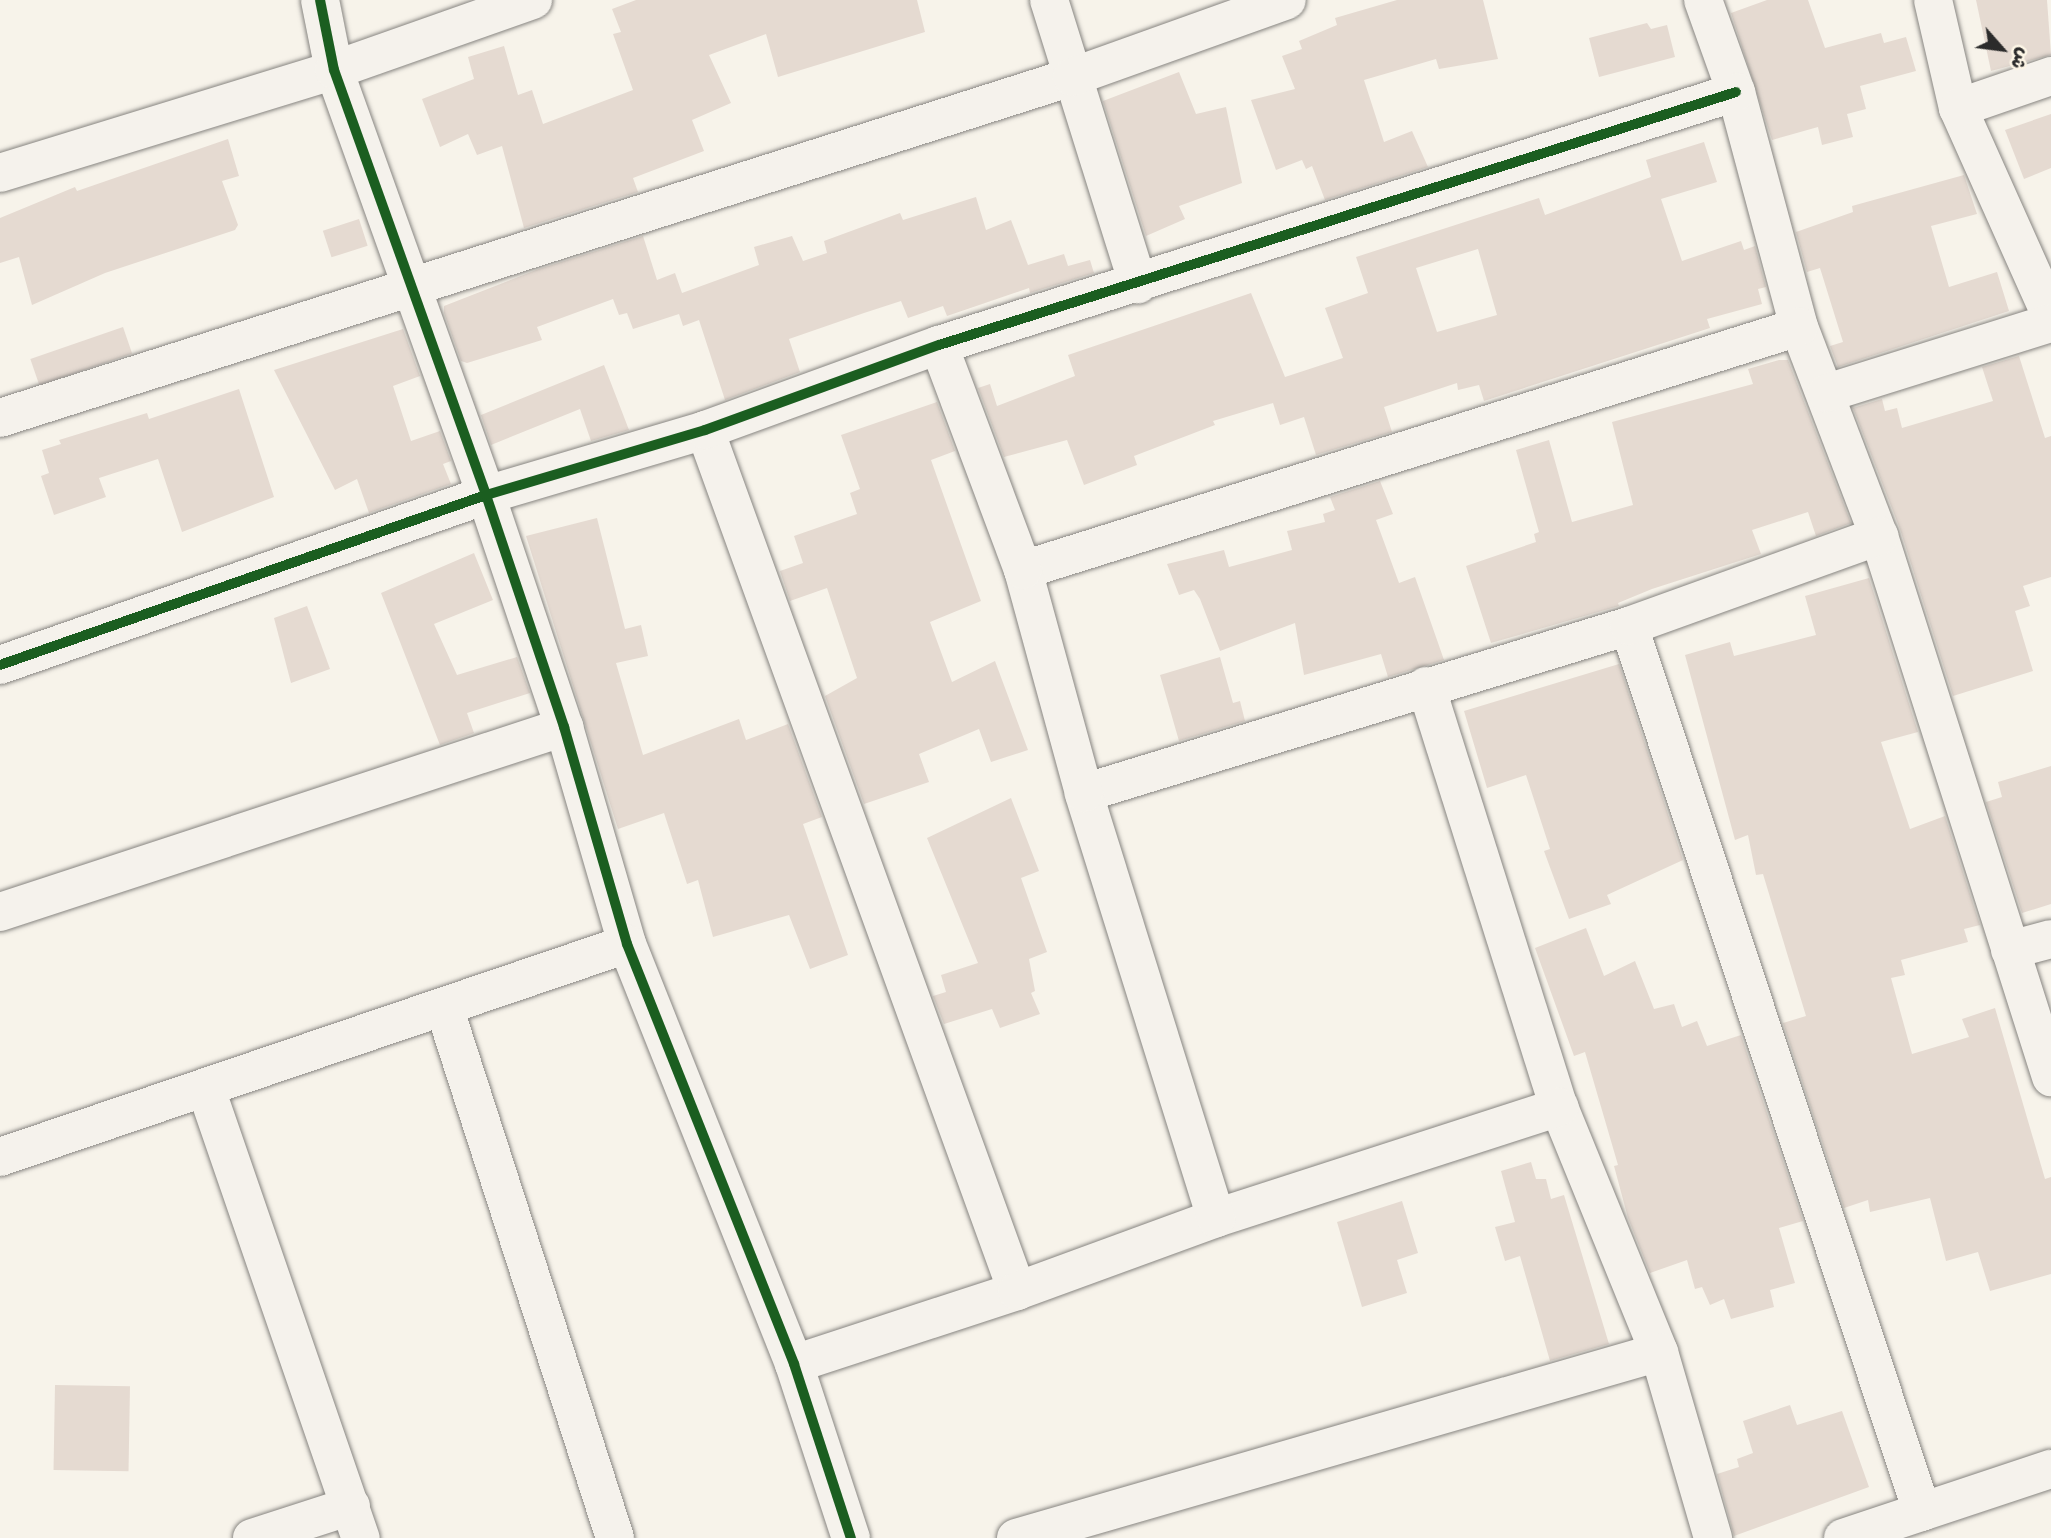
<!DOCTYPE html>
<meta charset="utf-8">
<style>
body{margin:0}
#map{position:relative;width:2051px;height:1538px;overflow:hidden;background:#f7f3ea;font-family:Pangolin,"Playpen Sans Arabic",sans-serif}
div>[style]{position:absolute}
.building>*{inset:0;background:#e5dad1;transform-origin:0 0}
.roads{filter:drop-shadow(0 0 2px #878581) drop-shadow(0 0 2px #878581)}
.minor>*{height:38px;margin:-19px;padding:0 19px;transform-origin:19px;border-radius:19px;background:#f5f2ec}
.major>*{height:38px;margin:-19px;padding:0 19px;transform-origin:19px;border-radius:19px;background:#f5f2ec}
.cycleway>*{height:10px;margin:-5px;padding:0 5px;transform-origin:5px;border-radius:5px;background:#1b5e20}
span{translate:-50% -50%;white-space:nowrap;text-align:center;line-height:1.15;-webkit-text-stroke:7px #fcf5e5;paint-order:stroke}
.north{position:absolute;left:1967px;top:14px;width:70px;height:70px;-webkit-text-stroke:5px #fcf5e5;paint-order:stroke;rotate:118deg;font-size:19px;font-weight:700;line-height:28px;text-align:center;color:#2b2b2b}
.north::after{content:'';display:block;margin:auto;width:24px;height:32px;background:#2b2b2b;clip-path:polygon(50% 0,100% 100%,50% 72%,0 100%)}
</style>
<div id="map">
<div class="building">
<div style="clip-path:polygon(636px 0,917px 0,925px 32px,778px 77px,766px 34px,709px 55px,731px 103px,692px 120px,704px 151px,633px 178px,638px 192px,524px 228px,502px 146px,477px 155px,468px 134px,440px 147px,422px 99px,474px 79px,468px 57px,504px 46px,518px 95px,532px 90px,543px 124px,633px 90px,613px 34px,621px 32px,612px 9px)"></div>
<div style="clip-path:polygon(1397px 0,1483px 0,1498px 59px,1439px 69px,1436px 59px,1364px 80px,1384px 142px,1412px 131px,1428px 167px,1325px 200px,1312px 166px,1306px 169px,1302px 160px,1276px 170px,1251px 100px,1295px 89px,1282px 56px,1302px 49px,1299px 41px,1337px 25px,1335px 18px)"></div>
<div style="clip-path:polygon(1767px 0,1808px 0,1825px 48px,1881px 33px,1884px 43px,1906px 37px,1916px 71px,1860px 86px,1866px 109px,1847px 114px,1853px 137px,1822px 145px,1818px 127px,1772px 140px,1731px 13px)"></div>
<div style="clip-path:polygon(1976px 0,2047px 0,2051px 55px,1991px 71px)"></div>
<div style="clip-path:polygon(1647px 23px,1651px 29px,1667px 25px,1675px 57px,1599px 77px,1589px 38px)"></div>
<div style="clip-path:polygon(1179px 72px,1196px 114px,1226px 107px,1242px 183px,1179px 206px,1185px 219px,1146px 236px,1103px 101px)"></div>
<div style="clip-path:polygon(2051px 114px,2051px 168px,2024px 179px,2005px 130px)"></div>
<div style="clip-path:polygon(228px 139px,239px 176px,222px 181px,238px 225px,235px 230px,105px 273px,32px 305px,19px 257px,0 263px,0 218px,75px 187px,77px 191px)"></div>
<div style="clip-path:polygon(evenodd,1704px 142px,1717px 182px,1661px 199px,1682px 261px,1741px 241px,1744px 250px,1755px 246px,1766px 287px,1758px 289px,1762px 304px,1707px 319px,1710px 328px,1484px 401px,1479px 385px,1458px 390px,1457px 383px,1384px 407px,1392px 432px,1316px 455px,1304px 417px,1280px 425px,1273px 403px,1213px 421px,1215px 425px,1134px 456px,1137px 465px,1084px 485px,1067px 440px,1004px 457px,978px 388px,990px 384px,997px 406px,1075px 376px,1068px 355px,1251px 293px,1285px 377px,1343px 358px,1325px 308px,1368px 293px,1356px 257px,1539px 198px,1545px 215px,1651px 177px,1646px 160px,1704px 142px,1478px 249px,1497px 315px,1437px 332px,1416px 268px,1478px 249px)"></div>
<div style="clip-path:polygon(1964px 175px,1977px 214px,1931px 226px,1949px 287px,1997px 272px,2009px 311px,1838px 367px,1830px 346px,1843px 342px,1820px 268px,1807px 272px,1796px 232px,1853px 212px,1852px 206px)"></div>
<div style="clip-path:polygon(976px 197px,986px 230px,1011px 220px,1028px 265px,1064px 254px,1068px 266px,1090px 260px,1094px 273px,1030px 293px,1029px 288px,947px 316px,943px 306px,908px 318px,901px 301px,864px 313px,789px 339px,800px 372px,725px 400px,699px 320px,683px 326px,679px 314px,633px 329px,627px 313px,619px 315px,613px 299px,537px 327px,542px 340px,467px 363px,461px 361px,444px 313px,444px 306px,536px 270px,643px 236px,657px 280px,675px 273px,682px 293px,759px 265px,754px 247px,792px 236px,803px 261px,827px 253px,824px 241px,900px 213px,903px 220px)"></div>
<div style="left:359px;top:219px;width:28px;height:38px;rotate:72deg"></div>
<div style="left:123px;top:327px;width:28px;height:98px;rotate:71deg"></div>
<div style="clip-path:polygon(403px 329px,420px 376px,393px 386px,411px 441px,440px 431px,451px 461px,443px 464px,451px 484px,369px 513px,357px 479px,335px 490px,274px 370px)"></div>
<div style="clip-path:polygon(2019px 356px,2045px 438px,2051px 436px,2051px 577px,2023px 586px,2030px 606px,2015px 611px,2033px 671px,1953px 696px,1900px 529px,1853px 408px,1882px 399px,1885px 411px,1897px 408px,1902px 428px,1993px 401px,1982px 367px)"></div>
<div style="clip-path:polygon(1779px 360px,1788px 360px,1851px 523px,1816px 536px,1808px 512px,1752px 530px,1761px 554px,1652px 589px,1618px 603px,1619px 606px,1491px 643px,1466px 566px,1536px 542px,1534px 534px,1539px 532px,1516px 450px,1549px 440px,1572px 522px,1633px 505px,1612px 422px,1753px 384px,1748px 369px)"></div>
<div style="clip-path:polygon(604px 365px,629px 430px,591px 441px,580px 409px,491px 445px,481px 415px)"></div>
<div style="clip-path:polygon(239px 389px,274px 497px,182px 532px,158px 459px,99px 478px,106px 497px,54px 515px,41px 476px,49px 473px,42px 450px,61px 444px,59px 440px,147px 413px,149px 419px)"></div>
<div style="clip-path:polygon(937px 402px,955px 451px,931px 460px,981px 601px,930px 622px,952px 682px,995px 661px,1028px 750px,991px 762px,979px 729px,919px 754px,929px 782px,864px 804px,825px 696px,857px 678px,827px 588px,790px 601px,780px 571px,803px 563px,794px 536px,857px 514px,850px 493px,860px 489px,841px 435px)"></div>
<div style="clip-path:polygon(1380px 481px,1393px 514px,1376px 520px,1399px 583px,1415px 577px,1444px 660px,1388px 677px,1381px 654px,1304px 675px,1295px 623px,1220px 651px,1200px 599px,1194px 590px,1179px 595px,1167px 564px,1224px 550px,1229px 567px,1292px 550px,1287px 531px,1325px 522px,1323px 514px,1335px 510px,1330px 497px)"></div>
<div style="clip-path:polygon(597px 518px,625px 629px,641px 625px,648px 656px,616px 663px,643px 755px,739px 719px,746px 740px,788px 724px,822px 817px,803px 824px,848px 955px,810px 969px,789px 915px,713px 937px,698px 880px,687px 884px,664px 813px,618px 829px,526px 536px)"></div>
<div style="clip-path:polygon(474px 553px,493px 600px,434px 624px,457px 675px,517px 657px,530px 693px,467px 713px,474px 733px,440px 745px,381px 593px)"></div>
<div style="clip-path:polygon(1869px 578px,1918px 732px,1881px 742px,1910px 829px,1945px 816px,1980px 925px,1964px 929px,1968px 942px,1901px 960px,1905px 975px,1891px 978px,1912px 1054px,1969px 1037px,1962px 1019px,1995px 1008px,2045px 1179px,2051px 1177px,2051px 1274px,1990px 1291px,1978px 1252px,1946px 1261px,1930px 1198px,1870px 1212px,1868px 1200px,1844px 1208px,1783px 1023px,1806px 1016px,1763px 874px,1756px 875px,1748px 835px,1735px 840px,1685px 655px,1730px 642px,1734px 656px,1816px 635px,1805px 596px)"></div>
<div style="clip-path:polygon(307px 606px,330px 669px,291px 683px,274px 618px)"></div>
<div style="clip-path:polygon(1220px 657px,1233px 703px,1240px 701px,1245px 721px,1179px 741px,1160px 675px)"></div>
<div style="clip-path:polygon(1619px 664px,1683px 860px,1607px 895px,1611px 904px,1569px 919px,1544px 851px,1550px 849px,1526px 775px,1487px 788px,1464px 711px)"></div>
<div style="clip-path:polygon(2051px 766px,2051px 904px,2022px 913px,1986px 802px,2002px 797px,1998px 782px)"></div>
<div style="clip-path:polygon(1011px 798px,1039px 871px,1021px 878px,1047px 952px,1029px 959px,1035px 991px,1031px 993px,1040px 1014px,1000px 1028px,992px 1009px,944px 1024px,933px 996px,946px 992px,941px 975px,978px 963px,927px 838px)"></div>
<div style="clip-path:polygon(1586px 928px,1604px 976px,1635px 961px,1654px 1009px,1674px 1004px,1682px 1027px,1697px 1021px,1707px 1046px,1741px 1035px,1803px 1221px,1779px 1228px,1795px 1283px,1770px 1290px,1774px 1307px,1731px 1319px,1724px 1299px,1710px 1305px,1702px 1287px,1695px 1289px,1687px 1260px,1650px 1273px,1628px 1218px,1614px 1166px,1618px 1165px,1585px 1052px,1574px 1056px,1535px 948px)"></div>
<div style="clip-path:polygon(1531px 1162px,1536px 1179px,1546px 1179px,1551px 1199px,1564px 1195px,1609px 1344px,1550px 1361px,1520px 1256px,1505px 1261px,1495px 1227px,1515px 1222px,1501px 1171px)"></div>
<div style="clip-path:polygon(1402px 1201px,1418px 1253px,1397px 1260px,1407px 1293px,1362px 1307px,1337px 1222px)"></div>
<div style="left:55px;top:1385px;width:75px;height:85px;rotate:1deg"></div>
<div style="clip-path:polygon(1790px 1405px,1797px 1425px,1842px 1411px,1869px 1487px,1734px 1536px,1717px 1474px,1739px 1467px,1737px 1459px,1753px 1453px,1743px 1421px)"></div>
</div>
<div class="roads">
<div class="minor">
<div style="left:320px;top:0;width:71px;rotate:78.7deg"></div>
<div style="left:334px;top:70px;width:451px;rotate:70.3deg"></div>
<div style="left:486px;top:495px;width:245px;rotate:71.4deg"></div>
<div style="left:564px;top:727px;width:226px;rotate:73.8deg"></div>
<div style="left:627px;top:944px;width:452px;rotate:68.3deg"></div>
<div style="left:794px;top:1364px;width:183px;rotate:71.9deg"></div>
<div style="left:1049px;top:0;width:298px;rotate:72.6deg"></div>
<div style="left:1703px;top:0;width:98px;rotate:70.3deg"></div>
<div style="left:1736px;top:92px;width:243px;rotate:75deg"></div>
<div style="left:1799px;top:327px;width:224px;rotate:69.1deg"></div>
<div style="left:1879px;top:536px;width:568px;rotate:72.36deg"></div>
<div style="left:1933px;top:0;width:111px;rotate:77deg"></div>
<div style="left:1958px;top:108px;width:228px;rotate:65.9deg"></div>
<div style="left:1958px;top:108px;width:98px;rotate:-19deg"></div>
<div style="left:0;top:173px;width:350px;rotate:-17.1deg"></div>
<div style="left:334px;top:70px;width:211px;rotate:-19.4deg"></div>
<div style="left:1827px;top:393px;width:235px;rotate:-17.4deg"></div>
<div style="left:0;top:418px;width:1125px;rotate:-17.65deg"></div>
<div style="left:1072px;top:77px;width:228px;rotate:-19.7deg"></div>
<div style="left:705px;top:430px;width:916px;rotate:70.08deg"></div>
<div style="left:1023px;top:570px;width:813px;rotate:-17.39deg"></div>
<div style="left:1629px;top:626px;width:933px;rotate:71.7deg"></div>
<div style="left:0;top:665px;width:515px;rotate:-19.28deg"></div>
<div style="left:486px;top:495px;width:228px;rotate:-16.5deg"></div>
<div style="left:705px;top:430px;width:249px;rotate:-20deg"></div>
<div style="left:939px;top:345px;width:836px;rotate:-17.61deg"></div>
<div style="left:1426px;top:686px;width:442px;rotate:72.5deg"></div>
<div style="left:1559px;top:1107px;width:265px;rotate:67.8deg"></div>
<div style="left:1659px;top:1352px;width:194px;rotate:73.8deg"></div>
<div style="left:1084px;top:793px;width:570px;rotate:-17.04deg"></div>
<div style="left:1629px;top:626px;width:266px;rotate:-19.8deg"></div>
<div style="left:0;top:912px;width:594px;rotate:-18.16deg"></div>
<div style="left:2010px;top:950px;width:42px;rotate:-15deg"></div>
<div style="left:444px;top:1007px;width:558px;rotate:72.15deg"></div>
<div style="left:206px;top:1089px;width:475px;rotate:71deg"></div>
<div style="left:0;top:1157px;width:662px;rotate:-18.76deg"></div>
<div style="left:1216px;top:1218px;width:361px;rotate:-17.9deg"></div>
<div style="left:794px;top:1364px;width:235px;rotate:-18.1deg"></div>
<div style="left:1017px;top:1291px;width:212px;rotate:-20.1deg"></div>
<div style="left:1216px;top:1218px;width:445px;rotate:-107.3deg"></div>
<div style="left:1084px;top:793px;width:231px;rotate:-105.3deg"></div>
<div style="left:1023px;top:570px;width:240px;rotate:-110.5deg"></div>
<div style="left:252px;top:1538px;width:104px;rotate:-17.9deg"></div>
<div style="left:1016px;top:1538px;width:669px;rotate:-16.13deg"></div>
</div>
<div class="major">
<div style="left:1843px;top:1538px;width:219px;rotate:-18.4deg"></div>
</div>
</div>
<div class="cycleway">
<div style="left:320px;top:0;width:71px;rotate:78.7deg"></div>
<div style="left:334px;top:70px;width:451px;rotate:70.3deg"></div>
<div style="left:486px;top:495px;width:245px;rotate:71.4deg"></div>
<div style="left:564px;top:727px;width:226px;rotate:73.8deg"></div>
<div style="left:627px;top:944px;width:452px;rotate:68.3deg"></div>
<div style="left:794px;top:1364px;width:183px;rotate:71.9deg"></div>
<div style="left:0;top:665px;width:515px;rotate:-19.28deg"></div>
<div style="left:486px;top:495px;width:228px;rotate:-16.5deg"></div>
<div style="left:705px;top:430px;width:249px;rotate:-20deg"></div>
<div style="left:939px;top:345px;width:836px;rotate:-17.61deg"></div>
</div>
<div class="north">ش</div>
</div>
